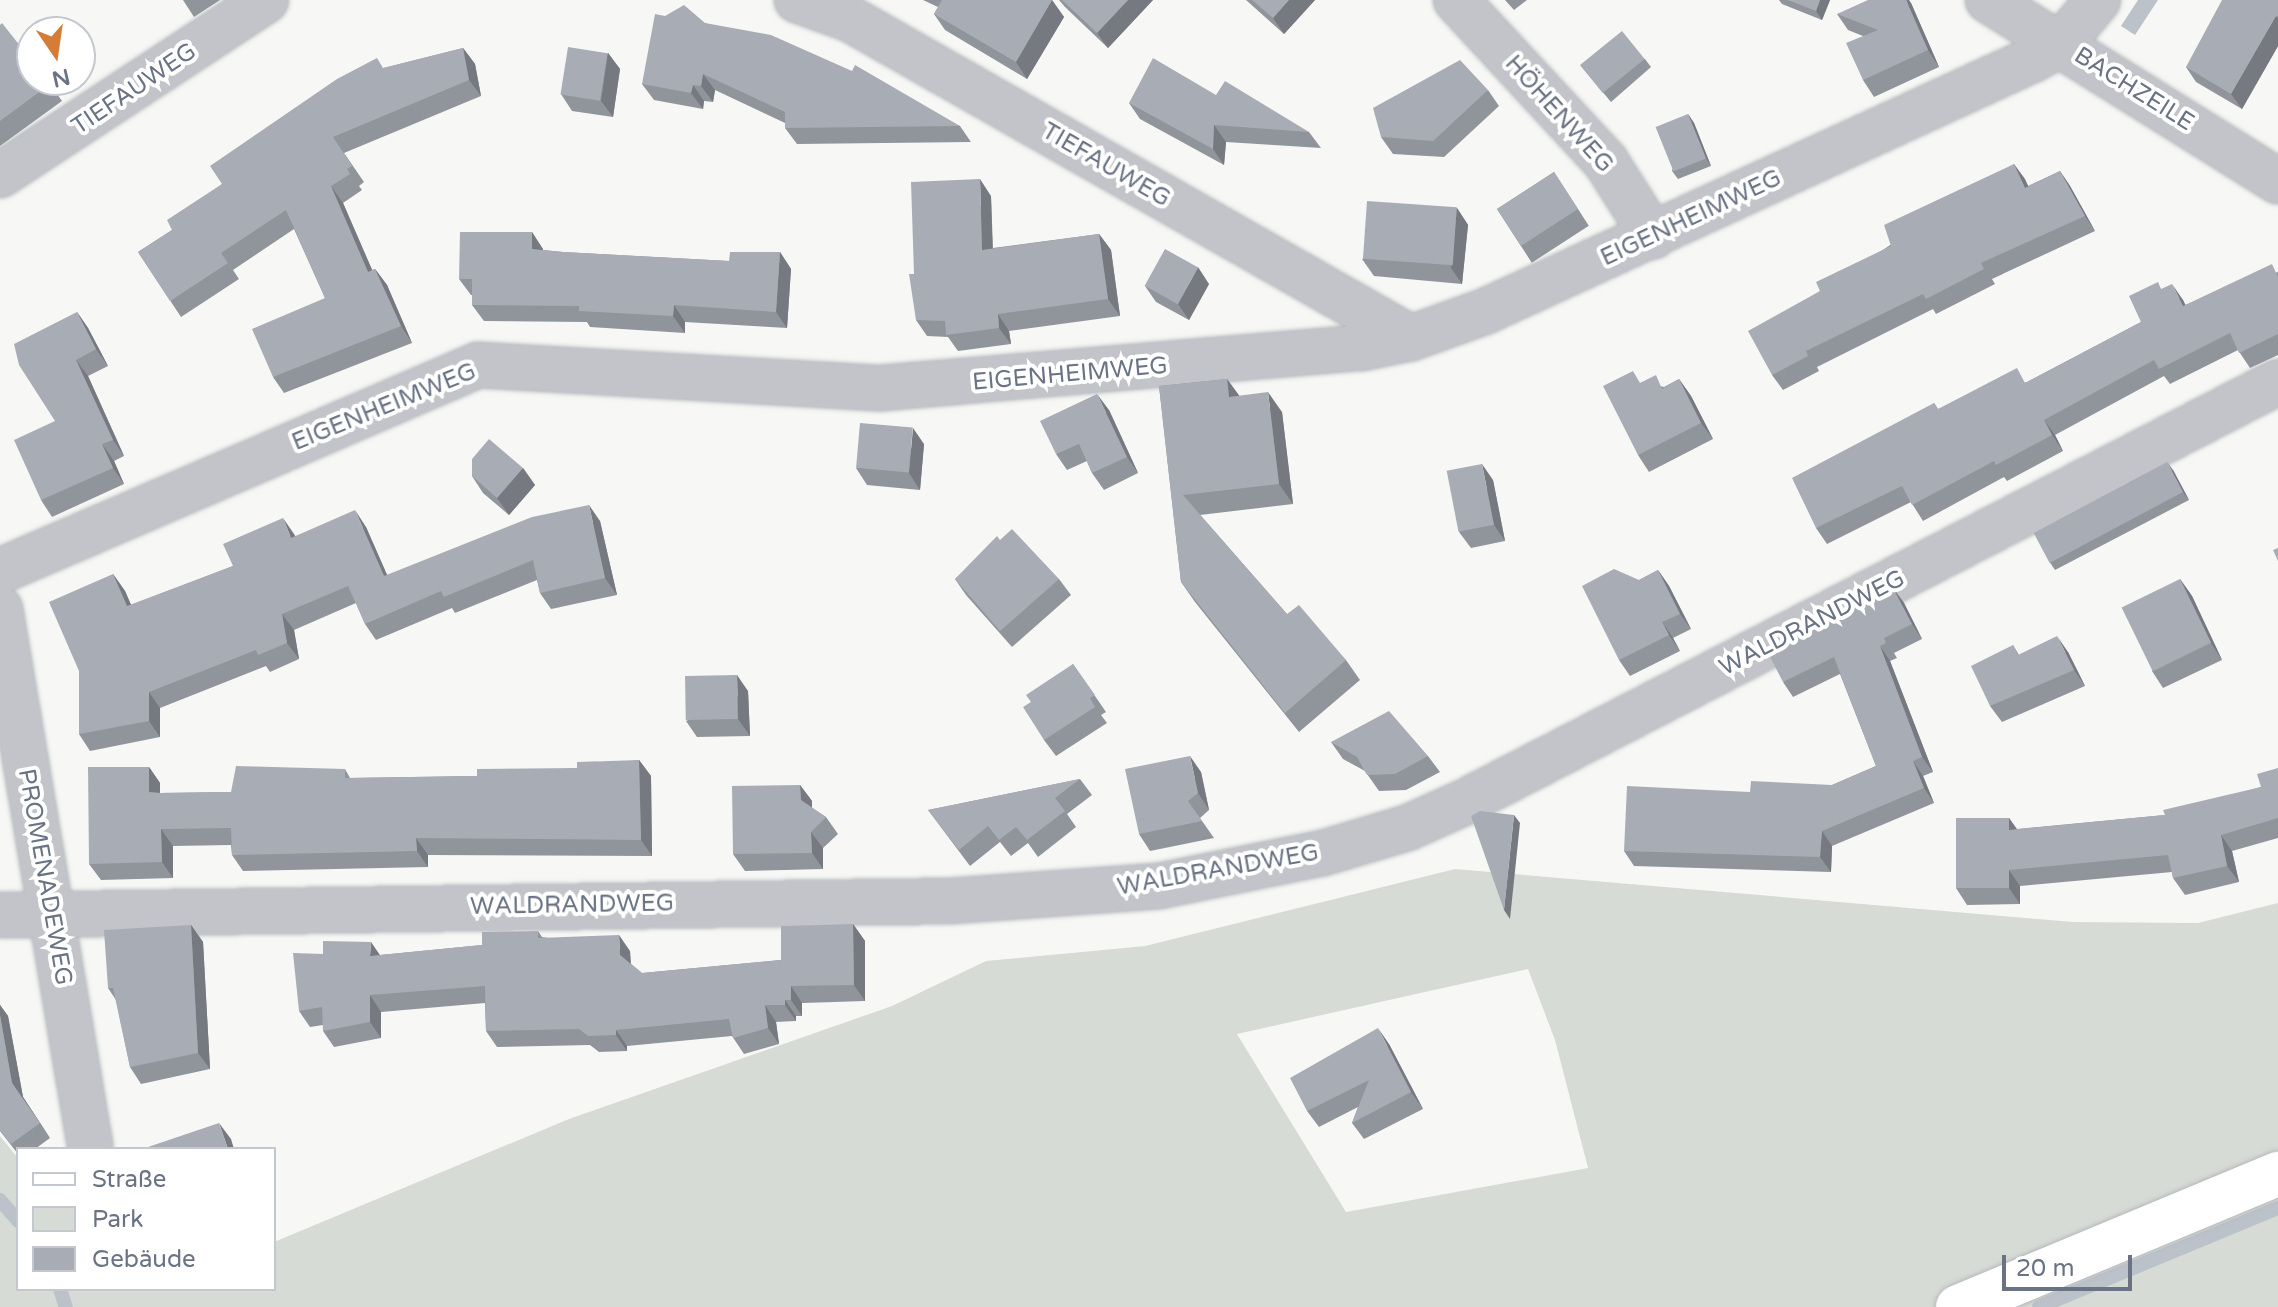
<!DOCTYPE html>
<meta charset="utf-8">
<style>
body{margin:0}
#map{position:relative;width:2278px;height:1307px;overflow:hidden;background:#f7f8f5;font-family:"Varela Round",sans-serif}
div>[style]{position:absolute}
.green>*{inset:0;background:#d6dcd5}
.water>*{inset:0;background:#bbc2c9}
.stream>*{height:14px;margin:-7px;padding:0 7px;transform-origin:7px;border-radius:7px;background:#bbc2c9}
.roads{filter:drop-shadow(0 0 2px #b4b8bd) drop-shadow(0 0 2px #b4b8bd)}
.street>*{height:44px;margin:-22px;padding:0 22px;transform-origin:22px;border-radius:22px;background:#c2c4c9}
.secondary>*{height:44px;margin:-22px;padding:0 22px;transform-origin:22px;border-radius:22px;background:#fff}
.wall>*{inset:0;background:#90959c;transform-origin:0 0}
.shaded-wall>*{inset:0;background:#76797f}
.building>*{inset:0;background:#a8adb5;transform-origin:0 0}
span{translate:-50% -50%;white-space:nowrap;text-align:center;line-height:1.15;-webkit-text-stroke:8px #fff;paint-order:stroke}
.street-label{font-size:24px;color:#697384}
.legend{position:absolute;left:16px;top:1147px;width:260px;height:144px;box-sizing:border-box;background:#fff;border:2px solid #c3c7ce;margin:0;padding:10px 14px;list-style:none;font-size:24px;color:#697384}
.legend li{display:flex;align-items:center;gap:16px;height:40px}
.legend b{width:40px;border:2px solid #c3c7ce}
.north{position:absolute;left:16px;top:16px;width:80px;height:80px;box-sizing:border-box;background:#fff;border:2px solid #c3c7ce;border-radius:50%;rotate:167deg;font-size:22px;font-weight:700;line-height:32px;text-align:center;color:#697384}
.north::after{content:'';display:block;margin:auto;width:28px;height:36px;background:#d57c38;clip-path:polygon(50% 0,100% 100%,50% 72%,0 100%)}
.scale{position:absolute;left:2002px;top:1255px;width:130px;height:36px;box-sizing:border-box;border:4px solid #697384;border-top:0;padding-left:10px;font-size:24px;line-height:28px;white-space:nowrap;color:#697384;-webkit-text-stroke:6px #fff;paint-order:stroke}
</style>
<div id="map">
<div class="green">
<div style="clip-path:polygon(evenodd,1455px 869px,2073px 922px,2198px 923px,2278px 903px,2278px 1307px,0 1307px,0 1136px,18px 1158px,18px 1289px,274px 1289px,274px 1242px,569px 1119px,892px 1006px,986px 961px,1145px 946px,1455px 869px,1528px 969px,1555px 1040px,1588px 1168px,1346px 1212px,1237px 1034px,1528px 969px)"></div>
</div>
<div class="water">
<div style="clip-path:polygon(2138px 0,2158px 0,2135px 35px,2121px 26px)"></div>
</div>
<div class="stream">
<div style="left:0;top:1200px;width:28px;rotate:49deg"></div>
<div style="left:60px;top:1289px;width:19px;rotate:72deg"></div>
<div style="left:2039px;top:1307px;width:259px;rotate:-22.5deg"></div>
</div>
<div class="roads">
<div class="street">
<div style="left:797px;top:0;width:56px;rotate:19.7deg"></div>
<div style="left:850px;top:19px;width:645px;rotate:29.62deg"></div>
<div style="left:1456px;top:0;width:221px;rotate:47.2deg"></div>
<div style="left:1606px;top:162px;width:88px;rotate:57.6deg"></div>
<div style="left:1988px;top:0;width:342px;rotate:32deg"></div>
<div style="left:0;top:175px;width:318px;rotate:-33.3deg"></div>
<div style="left:0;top:571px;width:520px;rotate:-23.31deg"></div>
<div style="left:478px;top:365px;width:404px;rotate:3.3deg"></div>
<div style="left:881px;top:388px;width:483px;rotate:-4.8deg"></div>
<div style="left:1362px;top:348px;width:50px;rotate:-11.5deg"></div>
<div style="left:1411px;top:338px;width:80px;rotate:-19.8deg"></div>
<div style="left:1486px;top:311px;width:603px;rotate:-24.7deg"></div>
<div style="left:2034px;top:59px;width:31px;rotate:-29deg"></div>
<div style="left:2061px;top:44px;width:57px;rotate:-49.9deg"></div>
<div style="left:0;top:609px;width:544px;rotate:80.47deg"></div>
<div style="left:0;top:915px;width:950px;rotate:-0.84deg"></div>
<div style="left:950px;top:901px;width:210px;rotate:-4.1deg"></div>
<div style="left:1159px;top:886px;width:167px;rotate:-11.4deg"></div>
<div style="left:1323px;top:853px;width:88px;rotate:-16.6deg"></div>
<div style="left:1407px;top:828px;width:61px;rotate:-24.1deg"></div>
<div style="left:1463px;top:803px;width:917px;rotate:-27.32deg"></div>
</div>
<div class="secondary">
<div style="left:1958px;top:1307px;width:347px;rotate:-22.6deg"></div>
</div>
</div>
<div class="wall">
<div style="clip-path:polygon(183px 0,220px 0,194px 17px)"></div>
<div style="clip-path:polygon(923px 0,1052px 0,1064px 17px,1027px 79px,945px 30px,934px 14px,938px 7px)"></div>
<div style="clip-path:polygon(1059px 0,1153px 0,1108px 48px,1065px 7px)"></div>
<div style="clip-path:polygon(1246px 0,1315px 0,1284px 34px)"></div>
<div style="clip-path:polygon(1505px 0,1527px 0,1514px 10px)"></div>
<div style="clip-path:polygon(1779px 0,1830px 0,1822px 20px,1782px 4px)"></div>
<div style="clip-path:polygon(2278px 0,2278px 46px,2242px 109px,2196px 82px,2186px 67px)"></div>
<div style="clip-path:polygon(1911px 3px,1939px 67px,1874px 97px,1863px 80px,1863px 36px,1848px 30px,1837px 14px)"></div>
<div style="clip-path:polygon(705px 23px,960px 126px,971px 142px,797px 144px,785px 128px,785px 123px,715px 90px,713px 102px,704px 101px,703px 109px,654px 100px,642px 84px)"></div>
<div style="clip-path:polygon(0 25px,47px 80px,62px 101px,0 146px)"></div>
<div style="clip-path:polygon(463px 48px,475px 64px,481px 96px,344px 153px,364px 182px,359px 186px,362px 190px,343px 203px,372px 270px,375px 269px,387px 285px,412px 343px,284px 393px,273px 377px,325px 298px,294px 229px,233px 270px,239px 279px,181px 317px,138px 252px,172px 230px,222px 184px,384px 68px)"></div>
<div style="clip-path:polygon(608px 53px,620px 69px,613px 117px,572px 111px,561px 94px)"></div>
<div style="clip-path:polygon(1645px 59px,1651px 67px,1611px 102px,1581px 66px)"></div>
<div style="clip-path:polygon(1488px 90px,1499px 106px,1444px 157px,1393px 154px,1381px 137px)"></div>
<div style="clip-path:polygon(1216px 95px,1309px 132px,1321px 148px,1226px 142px,1224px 165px,1140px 119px,1129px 103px)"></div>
<div style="clip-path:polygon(1688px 114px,1694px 123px,1711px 166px,1678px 179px,1672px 171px)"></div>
<div style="clip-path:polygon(2014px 164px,2028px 186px,2060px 171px,2070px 186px,2095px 231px,1992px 279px,1995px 284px,1936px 314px,1933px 309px,1817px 367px,1819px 371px,1783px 390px,1772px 375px,1820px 291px)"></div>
<div style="left:1554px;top:172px;width:64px;height:68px;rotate:57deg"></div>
<div style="clip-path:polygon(991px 196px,993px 248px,1099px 234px,1111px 250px,1120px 316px,1009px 331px,1011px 344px,958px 351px,948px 337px,927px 336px,916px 320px,914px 274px)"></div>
<div style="clip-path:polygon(1457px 208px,1468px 225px,1462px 284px,1374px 276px,1362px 259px)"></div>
<div style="clip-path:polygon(532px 232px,543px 250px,563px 252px,729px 261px,780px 252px,791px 269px,787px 328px,685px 322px,685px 333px,590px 327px,587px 322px,484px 321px,472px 305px,472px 295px,471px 295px,459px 279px)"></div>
<div style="clip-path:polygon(2278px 272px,2278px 355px,2250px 368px,2238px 350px,2170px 384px,2164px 376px,2055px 435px,2063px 451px,2007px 481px,2004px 477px,1923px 521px,1911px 502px,1827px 544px,1816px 528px,1934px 403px,1938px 409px,2027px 382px,2141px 322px,2162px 289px,2183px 300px,2185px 305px)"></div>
<div style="clip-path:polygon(1209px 284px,1189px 320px,1156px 302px,1145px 286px)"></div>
<div style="clip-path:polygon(77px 312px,88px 328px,108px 366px,88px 376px,124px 456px,114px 461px,124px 484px,52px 517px,41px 500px)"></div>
<div style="clip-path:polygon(1227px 379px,1239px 396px,1282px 412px,1293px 504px,1200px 515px,1287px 614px,1346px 660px,1360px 680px,1299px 732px,1195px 602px,1181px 582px,1159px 386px)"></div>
<div style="clip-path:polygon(1679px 379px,1691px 396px,1713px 439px,1649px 472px,1638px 455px,1641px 382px,1664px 387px)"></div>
<div style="clip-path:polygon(1109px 410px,1138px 473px,1104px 490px,1092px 473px,1087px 461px,1067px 470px,1056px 454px)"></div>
<div style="clip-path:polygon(924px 444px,920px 490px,867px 485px,856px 468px)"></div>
<div style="clip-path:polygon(523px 468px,535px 485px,509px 515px,483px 493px,472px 476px)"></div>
<div style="clip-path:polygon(2173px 470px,2189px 500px,2055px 570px,2049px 561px)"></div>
<div style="clip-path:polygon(1493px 480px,1505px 541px,1471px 548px,1459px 532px)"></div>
<div style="clip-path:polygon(600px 521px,617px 595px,551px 609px,540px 593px,537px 580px,455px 613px,452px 608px,376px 640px,365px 624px,356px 603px,294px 630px,299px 659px,270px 672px,266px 666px,160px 708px,160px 737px,90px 751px,79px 734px,79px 671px,113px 574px,125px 591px,131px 605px,233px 566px,294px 534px,295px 536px,366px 527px,387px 575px)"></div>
<div style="clip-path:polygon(1000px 540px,1059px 579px,1071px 595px,1012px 647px,966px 595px,955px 579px)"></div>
<div style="clip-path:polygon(1658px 570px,1669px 586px,1691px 629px,1673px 638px,1680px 651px,1630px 676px,1619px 660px,1639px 580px)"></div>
<div style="clip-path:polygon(2180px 579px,2192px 596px,2222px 660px,2163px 688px,2152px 671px)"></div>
<div style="clip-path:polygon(1893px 588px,1904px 603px,1922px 639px,1894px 653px,1897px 658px,1890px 661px,1933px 772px,1923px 776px,1934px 803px,1832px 846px,1831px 872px,1634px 866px,1624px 851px,1750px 792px,1832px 785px,1876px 766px,1840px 674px,1793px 697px,1783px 682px)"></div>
<div style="clip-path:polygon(2013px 645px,2019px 655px,2068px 652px,2085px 686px,2002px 722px,1990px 706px)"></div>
<div style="clip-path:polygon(1073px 664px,1106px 712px,1101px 715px,1107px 723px,1056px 756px,1044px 740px,1031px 702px)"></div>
<div style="clip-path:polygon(748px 691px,750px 736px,697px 737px,686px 721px)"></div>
<div style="clip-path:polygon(1331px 742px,1428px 756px,1440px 772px,1406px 790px,1379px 791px,1365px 771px,1343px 759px)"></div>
<div style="clip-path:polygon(639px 760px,651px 776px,652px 856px,428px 855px,428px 867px,243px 871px,232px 855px,231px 845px,173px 846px,173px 878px,101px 880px,89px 864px,149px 767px,160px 783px,160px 793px,231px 792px,345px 769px,350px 778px,477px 776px,577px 768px)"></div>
<div style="clip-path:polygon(2278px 768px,2278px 838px,2232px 851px,2239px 882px,2185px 895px,2173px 878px,2172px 872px,2020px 886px,2020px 904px,1967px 905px,1956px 888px,2009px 818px,2017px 829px,2165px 815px,2261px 787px)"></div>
<div style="clip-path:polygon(1201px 772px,1209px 810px,1200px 818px,1214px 838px,1150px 851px,1139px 834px)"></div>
<div style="clip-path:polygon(1080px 779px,1092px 795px,1067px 814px,1076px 827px,1038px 857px,1028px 843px,1011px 856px,1000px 842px,970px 866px,928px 810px)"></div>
<div style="clip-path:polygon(800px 785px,812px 801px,812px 808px,826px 817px,838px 834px,823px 848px,823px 869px,745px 871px,733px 854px)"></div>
<div style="clip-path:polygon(853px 924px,865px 941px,865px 1001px,802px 1003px,802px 1016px,796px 1016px,796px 1021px,776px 1022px,779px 1044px,744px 1054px,732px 1036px,627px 1046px,627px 1051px,599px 1052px,590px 1045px,497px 1047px,486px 1031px,485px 1003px,381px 1012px,381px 1038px,334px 1047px,323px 1031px,323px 1025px,310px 1027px,299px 1011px,380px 955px,482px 945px,538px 931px,542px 937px,630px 951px,631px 964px,642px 973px,781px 960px)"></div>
<div style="clip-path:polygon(191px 925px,203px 942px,210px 1069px,141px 1084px,130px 1067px,116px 1000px,108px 988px)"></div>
<div style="clip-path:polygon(0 1005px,8px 1016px,23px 1097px,50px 1138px,35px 1149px,18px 1149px,18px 1154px,0 1131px)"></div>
<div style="clip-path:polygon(1389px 1044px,1423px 1109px,1364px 1139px,1352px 1123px,1358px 1107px,1319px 1127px,1307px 1111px)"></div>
</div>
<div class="shaded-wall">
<div style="clip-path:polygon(1052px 0,1064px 17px,1027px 79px,1016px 62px)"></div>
<div style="clip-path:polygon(1128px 0,1153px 0,1108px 48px,1097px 33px)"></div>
<div style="clip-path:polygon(1289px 0,1315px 0,1284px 34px,1273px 18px)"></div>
<div style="clip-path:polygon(1820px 0,1830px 0,1822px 20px,1816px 11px)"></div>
<div style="clip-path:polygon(1906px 0,1909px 0,1911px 3px,1939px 67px,1928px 50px)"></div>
<div style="clip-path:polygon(2276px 16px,2278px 18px,2278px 46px,2242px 109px,2231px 94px)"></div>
<div style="clip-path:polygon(463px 48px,475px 64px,481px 96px,469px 80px)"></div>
<div style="clip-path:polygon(608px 53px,620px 69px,613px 117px,601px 101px)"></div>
<div style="clip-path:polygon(703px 74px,715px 90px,713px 102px,701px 86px)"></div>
<div style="clip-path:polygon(693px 85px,704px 101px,703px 109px,691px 93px)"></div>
<div style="clip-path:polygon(1688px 114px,1694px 123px,1711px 166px,1706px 158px)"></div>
<div style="clip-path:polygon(1214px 125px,1226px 142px,1224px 165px,1213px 149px)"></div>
<div style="clip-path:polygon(2014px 164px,2025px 179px,2036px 203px,2025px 188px)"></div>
<div style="clip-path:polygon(2060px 171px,2070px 186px,2095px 231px,2085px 216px)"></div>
<div style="clip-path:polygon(980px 179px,991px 196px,993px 266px,982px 250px)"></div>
<div style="clip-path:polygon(331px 186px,343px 203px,380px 288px,368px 272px)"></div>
<div style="clip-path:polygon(1457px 208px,1468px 225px,1462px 284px,1451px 268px)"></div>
<div style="clip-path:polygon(532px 232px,543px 249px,543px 265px,532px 249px)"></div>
<div style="clip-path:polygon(1099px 234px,1111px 250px,1120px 316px,1108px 299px)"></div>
<div style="clip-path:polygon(780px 252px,791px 269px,787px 328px,776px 312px)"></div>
<div style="clip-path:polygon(1198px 267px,1209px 284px,1189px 320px,1178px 304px)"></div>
<div style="clip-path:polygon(375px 269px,387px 285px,412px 343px,401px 326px)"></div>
<div style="clip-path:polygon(2172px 284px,2183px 300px,2194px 322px,2183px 306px)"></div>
<div style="clip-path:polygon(674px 305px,685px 322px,685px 333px,673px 316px)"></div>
<div style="clip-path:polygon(77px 312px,88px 328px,108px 366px,96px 349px)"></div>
<div style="clip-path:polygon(998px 314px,1009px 331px,1011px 344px,999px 328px)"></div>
<div style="clip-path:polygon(76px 360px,88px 376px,124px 456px,113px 440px)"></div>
<div style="clip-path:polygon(1227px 379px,1241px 398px,1229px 397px)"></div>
<div style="clip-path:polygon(1679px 379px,1691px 396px,1713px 439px,1701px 423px)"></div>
<div style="clip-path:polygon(1268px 392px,1282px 412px,1293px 504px,1279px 484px)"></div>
<div style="clip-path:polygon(1097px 394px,1109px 410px,1138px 473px,1127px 457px)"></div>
<div style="clip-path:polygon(2044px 420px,2055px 435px,2063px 451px,2052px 435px)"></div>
<div style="clip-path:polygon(913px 428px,924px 444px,920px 490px,909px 473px)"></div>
<div style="clip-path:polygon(102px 444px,114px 461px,124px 484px,113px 468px)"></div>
<div style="clip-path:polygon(2167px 462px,2173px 470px,2189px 500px,2183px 492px)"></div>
<div style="clip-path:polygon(1482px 464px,1493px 480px,1505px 541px,1494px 525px)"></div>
<div style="clip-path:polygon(523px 468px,535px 485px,509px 515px,497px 498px)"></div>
<div style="clip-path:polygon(589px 505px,600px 521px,617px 595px,605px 578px)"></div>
<div style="clip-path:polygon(355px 510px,366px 527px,395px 593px,384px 576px)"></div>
<div style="clip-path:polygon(283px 518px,294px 534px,303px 554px,291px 538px)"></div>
<div style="clip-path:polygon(1658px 570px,1669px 586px,1691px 629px,1680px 614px)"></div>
<div style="clip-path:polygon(113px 574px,125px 591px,139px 623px,127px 606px)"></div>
<div style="clip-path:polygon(2180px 579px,2192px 596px,2222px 660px,2211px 643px)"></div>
<div style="clip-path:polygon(1893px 588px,1904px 603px,1922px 639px,1912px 624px)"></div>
<div style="clip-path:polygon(282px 614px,294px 630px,299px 659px,287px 643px)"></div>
<div style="clip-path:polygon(1662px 622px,1673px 638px,1680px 651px,1669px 635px)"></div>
<div style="clip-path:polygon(2057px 636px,2068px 652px,2085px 686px,2074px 670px)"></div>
<div style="clip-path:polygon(1880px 646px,1890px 661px,1933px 772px,1922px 757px)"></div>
<div style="clip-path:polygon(737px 675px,748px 691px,750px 736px,738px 719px)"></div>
<div style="clip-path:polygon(149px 692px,160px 708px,160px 737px,149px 721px)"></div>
<div style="clip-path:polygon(1190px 756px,1201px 772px,1209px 810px,1198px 793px)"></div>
<div style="clip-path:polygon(639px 760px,651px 776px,652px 856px,641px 840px)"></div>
<div style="clip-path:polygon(1913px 761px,1923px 776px,1934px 803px,1924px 788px)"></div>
<div style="clip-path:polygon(149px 767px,160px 783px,160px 808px,149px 792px)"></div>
<div style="clip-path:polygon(800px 785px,812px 801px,812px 816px,801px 800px)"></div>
<div style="clip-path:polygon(1514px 815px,1520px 823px,1510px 919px,1504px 910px)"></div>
<div style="clip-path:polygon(2009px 818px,2020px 834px,2009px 830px)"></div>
<div style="clip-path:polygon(161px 829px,173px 846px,173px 878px,162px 862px)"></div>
<div style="clip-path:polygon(1822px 831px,1832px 846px,1831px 872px,1820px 857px)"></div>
<div style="clip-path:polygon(811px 832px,823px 848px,823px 869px,812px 853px)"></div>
<div style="clip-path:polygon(2221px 835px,2232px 851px,2239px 882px,2227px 866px)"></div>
<div style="clip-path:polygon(416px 838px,428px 855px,428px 867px,417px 851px)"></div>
<div style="clip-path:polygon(2009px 870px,2020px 886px,2020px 904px,2009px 888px)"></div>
<div style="clip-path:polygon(853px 924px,865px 941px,865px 1001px,854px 985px)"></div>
<div style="clip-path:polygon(191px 925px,203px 942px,210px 1069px,198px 1053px)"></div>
<div style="clip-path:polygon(619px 935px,630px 951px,631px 971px,620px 955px)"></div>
<div style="clip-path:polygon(371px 942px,382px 958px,370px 956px)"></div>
<div style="clip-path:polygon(791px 986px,802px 1003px,802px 1016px,791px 1000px)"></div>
<div style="clip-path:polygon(370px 995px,381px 1012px,381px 1038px,370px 1022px)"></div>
<div style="clip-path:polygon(785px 1000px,796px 1016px,796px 1021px,785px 1005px)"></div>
<div style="clip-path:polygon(0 1005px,8px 1016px,23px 1097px,50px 1138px,12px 1083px,0 1015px)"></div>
<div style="clip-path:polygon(765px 1005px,776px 1022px,779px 1044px,768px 1028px)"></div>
<div style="clip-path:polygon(1378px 1028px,1389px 1044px,1423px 1109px,1411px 1092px)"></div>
<div style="clip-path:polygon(616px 1030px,627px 1046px,627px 1051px,616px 1035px)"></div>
<div style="clip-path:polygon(219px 1123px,231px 1139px,234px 1149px,228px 1149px)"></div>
</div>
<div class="building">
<div style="clip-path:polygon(942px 0,1052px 0,1016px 62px,934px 14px)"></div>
<div style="clip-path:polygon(1062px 0,1128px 0,1097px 33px)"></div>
<div style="clip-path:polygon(1252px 0,1289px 0,1273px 18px)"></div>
<div style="clip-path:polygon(1788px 0,1820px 0,1816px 11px)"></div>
<div style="clip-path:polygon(1868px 0,1906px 0,1928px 50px,1863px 80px,1846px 43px,1878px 30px,1837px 14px)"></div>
<div style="clip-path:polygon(2222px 0,2278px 0,2278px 17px,2276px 16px,2231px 94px,2186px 67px)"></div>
<div style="clip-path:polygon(684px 5px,705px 23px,771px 35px,852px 71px,855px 65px,960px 126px,785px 128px,785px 112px,703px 74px,701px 86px,693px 85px,691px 93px,642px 84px,655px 14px,665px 16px)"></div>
<div style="clip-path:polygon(2px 23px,32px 61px,32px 80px,47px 80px,50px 84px,0 121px,0 25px)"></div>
<div style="left:1622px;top:31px;width:36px;height:54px;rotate:51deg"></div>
<div style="left:568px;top:47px;width:40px;height:48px;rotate:9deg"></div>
<div style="clip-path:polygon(463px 48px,469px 80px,333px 137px,352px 166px,347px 169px,350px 174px,331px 186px,368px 272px,375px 269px,401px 326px,273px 377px,252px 329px,325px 298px,286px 210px,221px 253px,228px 263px,170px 301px,138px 252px,172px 230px,167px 220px,222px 184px,210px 166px,337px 79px,377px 58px,383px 68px)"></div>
<div style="clip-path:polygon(1153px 58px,1216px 95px,1225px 81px,1309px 132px,1214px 125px,1213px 149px,1129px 103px)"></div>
<div style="clip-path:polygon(1460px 60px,1488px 90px,1433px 141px,1381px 137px,1373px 108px)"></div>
<div style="left:1688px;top:114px;width:48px;height:35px;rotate:68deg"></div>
<div style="clip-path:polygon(2014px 164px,2025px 188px,2060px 171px,2085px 216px,1981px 263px,1984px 269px,1926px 299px,1923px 294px,1806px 351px,1808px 356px,1772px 375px,1748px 331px,1820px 291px,1816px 282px,1891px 246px,1884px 225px)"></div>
<div style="left:1554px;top:172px;width:44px;height:68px;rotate:57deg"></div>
<div style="clip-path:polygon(980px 179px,982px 250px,1099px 234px,1108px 299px,998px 314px,999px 328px,946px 335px,945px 321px,916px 320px,909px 274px,914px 274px,911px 182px)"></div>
<div style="left:1367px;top:201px;width:90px;height:58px;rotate:4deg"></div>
<div style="clip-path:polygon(460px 232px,532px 232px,532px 249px,563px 252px,729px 261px,730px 252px,780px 252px,776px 312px,674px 305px,673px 316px,579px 311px,579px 306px,472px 305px,472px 279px,459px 279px)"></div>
<div style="left:1165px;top:249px;width:38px;height:42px;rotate:29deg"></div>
<div style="clip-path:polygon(2272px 264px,2278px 277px,2278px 334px,2239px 353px,2230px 333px,2159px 369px,2154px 360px,2044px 420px,2052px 435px,1996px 465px,1994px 461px,1912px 505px,1902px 486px,1816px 528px,1792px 478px,1934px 403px,1938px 409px,2017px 368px,2025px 383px,2141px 322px,2129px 296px,2158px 282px,2161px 289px,2172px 284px,2183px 306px)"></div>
<div style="clip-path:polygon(77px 312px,96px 349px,76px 360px,113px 440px,102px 444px,113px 468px,41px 500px,14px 440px,55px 421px,19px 365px,14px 344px)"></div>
<div style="clip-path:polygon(1633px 371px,1640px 383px,1656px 375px,1662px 389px,1679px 379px,1701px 423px,1638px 455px,1603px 386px)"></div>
<div style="clip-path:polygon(1227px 379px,1229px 397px,1268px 392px,1279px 484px,1183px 495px,1287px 614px,1299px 605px,1346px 660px,1285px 713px,1181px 582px,1159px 386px)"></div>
<div style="clip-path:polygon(1097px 394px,1127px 457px,1092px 473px,1079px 444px,1056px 454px,1040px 421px)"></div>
<div style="left:860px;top:423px;width:53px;height:45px;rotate:5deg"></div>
<div style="clip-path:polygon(489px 439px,523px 468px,497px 498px,472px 476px,472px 459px)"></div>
<div style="left:2167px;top:462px;width:34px;height:151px;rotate:62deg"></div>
<div style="left:1482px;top:464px;width:62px;height:36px;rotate:79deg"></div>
<div style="clip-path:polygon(589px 505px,605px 578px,540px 593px,533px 560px,444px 597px,441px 591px,365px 624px,348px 586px,282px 614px,287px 643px,258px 655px,256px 650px,149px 692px,149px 721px,79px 734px,79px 671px,49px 602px,113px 574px,127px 606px,233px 566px,223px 544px,283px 518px,291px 538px,355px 510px,384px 576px,532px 517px)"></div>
<div style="clip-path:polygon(1012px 529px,1059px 579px,1000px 631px,955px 579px,997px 536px,1000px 540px)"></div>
<div style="clip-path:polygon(2278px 548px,2278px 561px,2273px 550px)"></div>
<div style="clip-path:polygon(1614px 569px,1639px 580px,1658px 570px,1680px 614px,1662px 622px,1669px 635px,1619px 660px,1582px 586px)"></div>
<div style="left:2180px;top:579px;width:71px;height:65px;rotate:64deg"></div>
<div style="clip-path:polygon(1893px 588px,1912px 624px,1884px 638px,1886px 643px,1880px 646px,1922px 757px,1913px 761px,1924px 788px,1822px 831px,1820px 857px,1624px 851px,1627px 786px,1750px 792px,1751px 781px,1832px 785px,1876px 766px,1834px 657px,1783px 682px,1768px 653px)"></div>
<div style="clip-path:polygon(2057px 636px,2074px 670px,1990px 706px,1971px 666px,2013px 645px,2018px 655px)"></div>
<div style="clip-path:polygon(1073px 664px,1095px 695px,1090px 698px,1095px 707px,1044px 740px,1023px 707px,1031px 702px,1026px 695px)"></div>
<div style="left:737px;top:675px;width:44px;height:52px;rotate:89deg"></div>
<div style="clip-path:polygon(1389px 711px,1428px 756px,1395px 774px,1367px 775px,1357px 757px,1331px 742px)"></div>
<div style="clip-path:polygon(1190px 756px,1198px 793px,1188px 801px,1202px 821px,1139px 834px,1125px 769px)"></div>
<div style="clip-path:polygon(639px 760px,641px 840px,416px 838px,417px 851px,232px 855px,231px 828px,161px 829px,162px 862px,89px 864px,88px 767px,149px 767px,149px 792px,161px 793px,231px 792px,236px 766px,345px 769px,345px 778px,477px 776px,477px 769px,577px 768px,577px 762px)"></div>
<div style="clip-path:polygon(2278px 768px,2278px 818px,2221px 835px,2227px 866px,2173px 878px,2168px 855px,2009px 870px,2009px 888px,1956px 888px,1956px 818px,2009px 818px,2009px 830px,2165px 815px,2163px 810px,2261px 787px,2257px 774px)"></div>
<div style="clip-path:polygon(1080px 779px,1055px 798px,1065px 811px,1027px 840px,1016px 827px,999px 840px,988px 826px,959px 850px,928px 810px)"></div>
<div style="clip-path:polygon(800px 785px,801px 800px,826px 817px,811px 832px,812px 853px,733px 854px,732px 786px)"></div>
<div style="clip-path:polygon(1480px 811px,1514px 815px,1504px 910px,1471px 816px)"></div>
<div style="clip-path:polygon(853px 924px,854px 985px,791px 986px,791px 1000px,785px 1000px,785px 1005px,765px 1005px,768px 1028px,733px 1038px,729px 1019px,616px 1030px,616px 1035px,588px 1036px,579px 1029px,486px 1031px,485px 986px,370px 995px,370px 1022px,323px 1031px,322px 1007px,299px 1011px,293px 953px,323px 954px,323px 941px,371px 942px,370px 956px,482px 945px,482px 932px,538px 931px,538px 938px,619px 935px,620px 955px,642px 973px,781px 960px,781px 926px)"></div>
<div style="clip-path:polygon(191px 925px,198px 1053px,130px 1067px,113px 988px,108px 988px,104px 930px)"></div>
<div style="clip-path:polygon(0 1015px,12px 1083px,40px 1123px,11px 1144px,0 1130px)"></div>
<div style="clip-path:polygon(1378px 1028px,1411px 1092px,1352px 1123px,1369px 1080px,1307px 1111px,1290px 1078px)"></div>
<div style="clip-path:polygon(219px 1123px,228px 1149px,149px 1149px,148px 1147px)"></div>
</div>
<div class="street-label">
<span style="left:134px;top:89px;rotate:-34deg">TIEFAUWEG</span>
<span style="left:2134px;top:89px;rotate:32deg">BACHZEILE</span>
<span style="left:1559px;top:114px;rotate:48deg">HÖHENWEG</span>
<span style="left:1106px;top:165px;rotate:30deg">TIEFAUWEG</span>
<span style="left:1691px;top:218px;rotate:-25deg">EIGENHEIMWEG</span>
<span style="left:1070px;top:374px;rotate:-5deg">EIGENHEIMWEG</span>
<span style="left:384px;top:407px;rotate:-22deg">EIGENHEIMWEG</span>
<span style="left:1812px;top:623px;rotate:-27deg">WALDRANDWEG</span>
<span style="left:1218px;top:870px;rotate:-10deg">WALDRANDWEG</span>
<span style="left:45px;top:877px;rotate:80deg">PROMENADEWEG</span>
<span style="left:572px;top:905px;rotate:-1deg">WALDRANDWEG</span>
</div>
<ul class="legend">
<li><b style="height:10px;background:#fff"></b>Straße</li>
<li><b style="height:22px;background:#d6dcd5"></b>Park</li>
<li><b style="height:22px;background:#a8adb5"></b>Gebäude</li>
</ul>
<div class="north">N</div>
<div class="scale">20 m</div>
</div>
